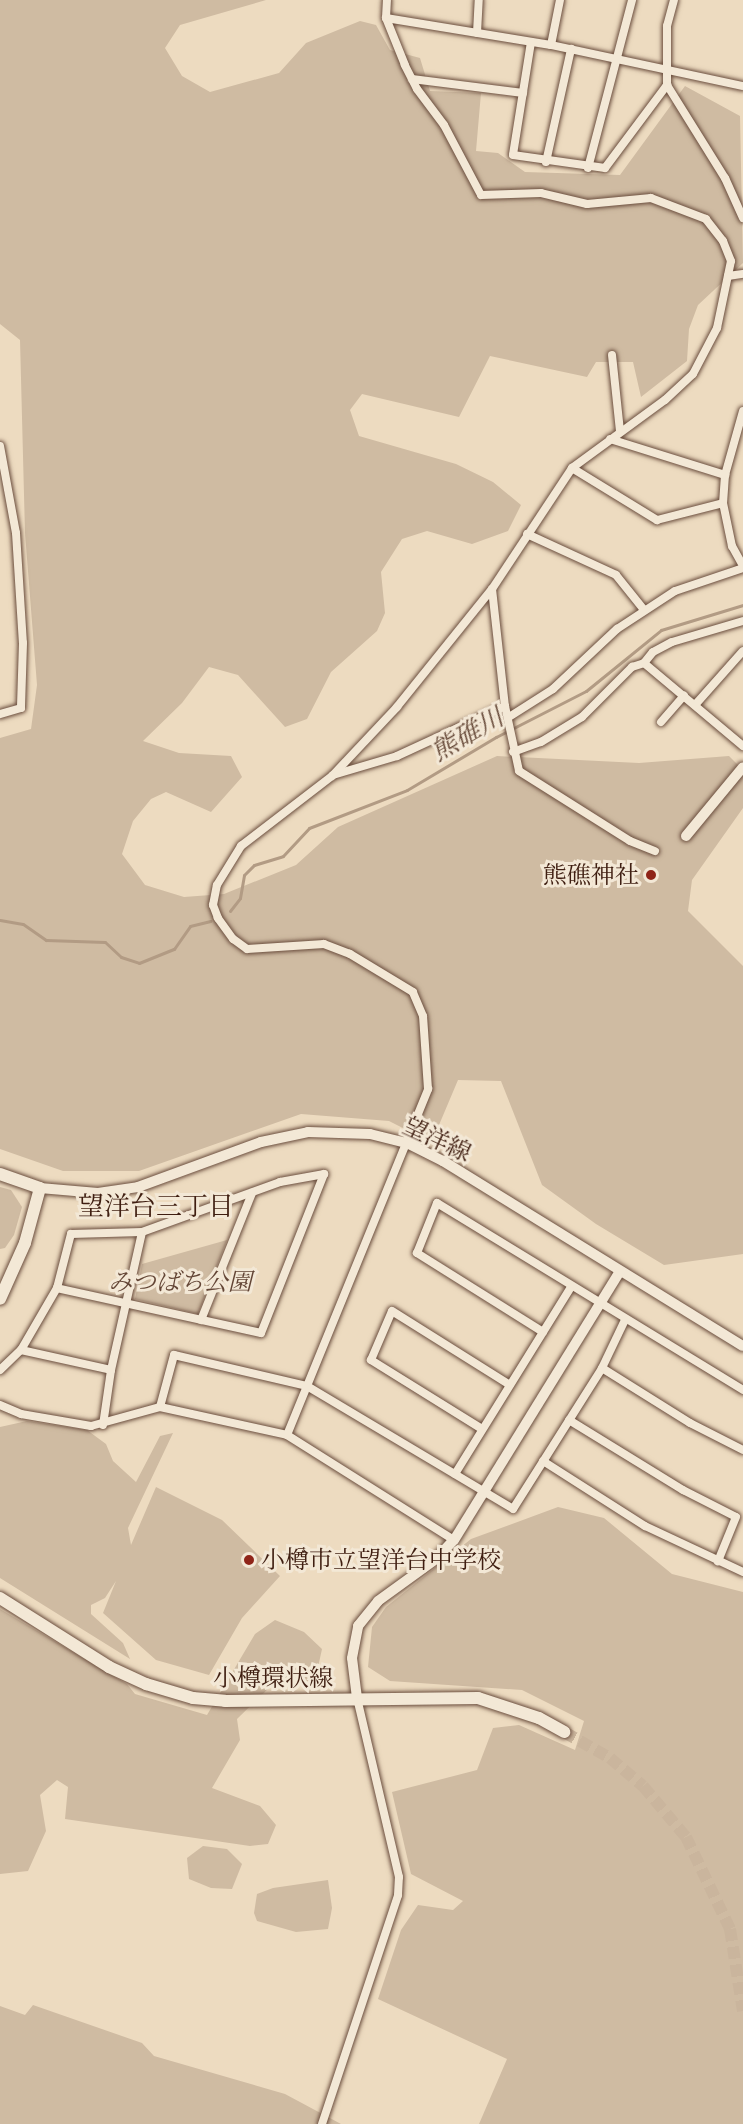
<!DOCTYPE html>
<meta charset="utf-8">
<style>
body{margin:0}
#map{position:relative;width:743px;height:2124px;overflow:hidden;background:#eddbc0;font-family:"Gentium Book Plus","Noto Serif JP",serif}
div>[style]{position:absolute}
.green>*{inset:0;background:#cfbba2}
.stream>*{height:3px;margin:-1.5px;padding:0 1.5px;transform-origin:1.5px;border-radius:1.5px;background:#b29b84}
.secondary-tunnel>*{height:12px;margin-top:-6px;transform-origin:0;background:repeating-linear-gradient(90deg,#cab59d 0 12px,transparent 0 18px)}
.roads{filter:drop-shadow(0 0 2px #6a4d3d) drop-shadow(0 0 2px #6a4d3d)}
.minor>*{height:8px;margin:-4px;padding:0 4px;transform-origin:4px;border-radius:4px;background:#f3e8d6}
.tertiary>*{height:10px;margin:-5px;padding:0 5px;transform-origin:5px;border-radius:5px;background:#f3e8d6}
.secondary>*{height:12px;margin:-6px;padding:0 6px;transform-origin:6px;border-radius:6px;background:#f3e8d6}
.dots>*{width:16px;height:16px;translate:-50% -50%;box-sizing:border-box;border:3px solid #f3e8d6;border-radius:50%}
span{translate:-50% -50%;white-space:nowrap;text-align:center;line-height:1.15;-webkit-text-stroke:6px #f3e8d6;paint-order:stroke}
.poi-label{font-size:24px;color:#3f1e11}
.right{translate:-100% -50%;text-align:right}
.left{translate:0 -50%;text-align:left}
.street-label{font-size:24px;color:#3f1e11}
.park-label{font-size:24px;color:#634535;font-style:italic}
.water-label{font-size:26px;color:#674a39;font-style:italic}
.neighbourhood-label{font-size:26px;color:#3f1e11}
</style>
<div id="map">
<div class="green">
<div style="clip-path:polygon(0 0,266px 0,180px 25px,165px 48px,182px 76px,210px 92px,279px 73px,306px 43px,360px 21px,376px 25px,390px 50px,420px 58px,430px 91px,481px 93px,476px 151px,498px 153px,525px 172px,620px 175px,685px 86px,740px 116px,743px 263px,698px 305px,689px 329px,687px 361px,641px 397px,633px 362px,596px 362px,587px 377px,490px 356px,459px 417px,362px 394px,350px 410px,359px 436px,456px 464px,493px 482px,521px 505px,508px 531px,472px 544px,427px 531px,402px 539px,381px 572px,385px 613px,377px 631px,331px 672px,307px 719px,285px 727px,238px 675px,209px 667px,182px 703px,143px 741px,179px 753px,231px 756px,242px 777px,211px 812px,166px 792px,151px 799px,133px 821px,122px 854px,145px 885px,184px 897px,224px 894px,296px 865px,338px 827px,497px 756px,639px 763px,729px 756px,743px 770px,743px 808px,692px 880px,688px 911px,743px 966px,743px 1254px,664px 1265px,596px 1224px,542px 1185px,501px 1081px,458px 1080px,439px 1125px,452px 1134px,456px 1155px,389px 1121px,301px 1114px,139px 1171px,63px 1171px,0 1149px,0 738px,31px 729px,37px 685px,25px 533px,20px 340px,0 324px)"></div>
<div style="clip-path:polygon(0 1187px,11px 1190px,22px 1207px,14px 1235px,5px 1248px,0 1249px)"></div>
<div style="clip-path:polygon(227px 1240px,198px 1314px,135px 1299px,142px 1264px)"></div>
<div style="clip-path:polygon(27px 1421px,87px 1430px,106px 1444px,113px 1461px,136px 1482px,160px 1436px,173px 1433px,128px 1528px,131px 1545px,156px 1487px,222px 1520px,280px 1576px,242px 1618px,209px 1675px,156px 1660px,103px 1613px,116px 1581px,105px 1598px,91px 1605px,91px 1614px,123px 1643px,130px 1659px,0 1578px,0 1427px)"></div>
<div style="clip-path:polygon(558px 1507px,604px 1518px,672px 1574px,743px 1592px,743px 2124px,479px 2124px,507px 2059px,378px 1999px,401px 1930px,418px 1905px,453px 1910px,463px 1901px,411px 1874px,392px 1792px,477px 1770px,493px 1728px,519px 1725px,575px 1750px,584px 1721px,522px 1690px,390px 1681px,368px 1667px,372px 1627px,386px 1607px,471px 1539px)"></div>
<div style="clip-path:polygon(0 1609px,127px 1684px,135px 1694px,207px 1715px,255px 1634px,275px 1620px,304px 1632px,322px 1649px,315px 1681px,275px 1682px,237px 1719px,240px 1740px,212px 1788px,260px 1806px,276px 1825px,268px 1844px,250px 1846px,65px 1819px,68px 1787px,57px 1780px,40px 1795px,46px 1831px,28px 1871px,0 1874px)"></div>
<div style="clip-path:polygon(203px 1846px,227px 1849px,242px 1864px,232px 1889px,211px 1888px,189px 1879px,187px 1858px)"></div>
<div style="clip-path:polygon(328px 1880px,332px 1908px,328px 1929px,296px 1932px,257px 1921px,254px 1913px,257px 1894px,273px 1888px)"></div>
<div style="clip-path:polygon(33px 2005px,142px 2043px,154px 2056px,285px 2094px,341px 2124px,0 2124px,0 2006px,25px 2015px)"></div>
</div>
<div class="stream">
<div style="left:230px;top:911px;width:16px;rotate:-52deg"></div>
<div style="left:240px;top:898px;width:23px;rotate:-80deg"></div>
<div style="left:244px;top:875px;width:14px;rotate:-45deg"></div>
<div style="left:254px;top:865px;width:30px;rotate:-17deg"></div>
<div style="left:283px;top:856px;width:38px;rotate:-47deg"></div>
<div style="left:309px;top:828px;width:105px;rotate:-21.2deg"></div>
<div style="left:407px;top:790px;width:104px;rotate:-30.8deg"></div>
<div style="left:496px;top:737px;width:101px;rotate:-27.1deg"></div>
<div style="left:586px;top:691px;width:97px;rotate:-39.1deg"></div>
<div style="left:661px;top:630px;width:86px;rotate:-17deg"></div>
<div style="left:0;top:920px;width:23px;rotate:10deg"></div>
<div style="left:23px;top:924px;width:28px;rotate:35deg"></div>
<div style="left:46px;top:940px;width:59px;rotate:1.9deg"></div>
<div style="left:105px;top:942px;width:22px;rotate:43deg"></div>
<div style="left:121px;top:957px;width:19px;rotate:18deg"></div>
<div style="left:139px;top:963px;width:38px;rotate:-22deg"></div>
<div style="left:174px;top:949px;width:28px;rotate:-55deg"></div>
<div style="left:190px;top:926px;width:21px;rotate:-14deg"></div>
</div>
<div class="secondary-tunnel">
<div style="left:564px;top:1732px;width:53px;rotate:29.5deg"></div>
<div style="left:610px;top:1758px;width:43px;rotate:40.3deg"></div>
<div style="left:643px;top:1786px;width:67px;rotate:49.9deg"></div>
<div style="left:686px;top:1837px;width:102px;rotate:64.4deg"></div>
<div style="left:730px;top:1929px;width:83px;rotate:81deg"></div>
</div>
<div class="roads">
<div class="minor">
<div style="left:386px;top:18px;width:167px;rotate:9.3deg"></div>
<div style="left:551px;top:45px;width:196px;rotate:12.1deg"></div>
<div style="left:477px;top:33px;width:33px;rotate:-87deg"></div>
<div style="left:531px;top:42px;width:114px;rotate:99.1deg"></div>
<div style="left:513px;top:155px;width:93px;rotate:8deg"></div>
<div style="left:605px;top:168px;width:104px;rotate:-53.2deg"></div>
<div style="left:667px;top:85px;width:59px;rotate:-90deg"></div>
<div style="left:667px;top:26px;width:27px;rotate:-75deg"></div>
<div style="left:551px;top:45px;width:46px;rotate:-78.7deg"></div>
<div style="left:412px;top:79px;width:112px;rotate:7.2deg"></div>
<div style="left:667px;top:85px;width:110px;rotate:58.1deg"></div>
<div style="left:725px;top:178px;width:44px;rotate:65.8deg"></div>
<div style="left:546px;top:162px;width:116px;rotate:-77.5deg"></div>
<div style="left:588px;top:168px;width:174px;rotate:-75.3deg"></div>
<div style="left:728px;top:276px;width:15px;rotate:-8deg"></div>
<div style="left:612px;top:355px;width:76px;rotate:84deg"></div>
<div style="left:743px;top:411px;width:66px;rotate:105.7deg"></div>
<div style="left:725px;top:475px;width:28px;rotate:94deg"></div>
<div style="left:723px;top:503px;width:44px;rotate:78.2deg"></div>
<div style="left:732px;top:546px;width:23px;rotate:61deg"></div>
<div style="left:610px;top:439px;width:121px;rotate:17.4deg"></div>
<div style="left:0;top:446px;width:88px;rotate:79.6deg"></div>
<div style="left:16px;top:533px;width:110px;rotate:86.4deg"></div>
<div style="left:23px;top:643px;width:65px;rotate:91.8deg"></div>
<div style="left:21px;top:708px;width:22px;rotate:164deg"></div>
<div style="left:572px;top:468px;width:100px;rotate:31.5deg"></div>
<div style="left:657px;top:520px;width:68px;rotate:-14.4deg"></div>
<div style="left:527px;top:534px;width:98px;rotate:24.7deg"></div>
<div style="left:616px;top:575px;width:45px;rotate:51.3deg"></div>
<div style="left:492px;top:589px;width:118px;rotate:83.7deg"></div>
<div style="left:505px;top:706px;width:66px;rotate:77.8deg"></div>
<div style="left:519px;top:771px;width:131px;rotate:32.2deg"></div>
<div style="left:630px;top:841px;width:27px;rotate:22deg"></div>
<div style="left:644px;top:663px;width:14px;rotate:-51deg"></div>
<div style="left:653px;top:652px;width:21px;rotate:-28deg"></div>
<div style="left:672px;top:642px;width:74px;rotate:-16.5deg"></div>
<div style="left:695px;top:705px;width:72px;rotate:-48.4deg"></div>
<div style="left:509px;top:717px;width:52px;rotate:-32.5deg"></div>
<div style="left:553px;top:689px;width:88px;rotate:-43.2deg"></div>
<div style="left:617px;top:629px;width:69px;rotate:-33.2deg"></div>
<div style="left:675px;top:591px;width:72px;rotate:-18.7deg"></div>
<div style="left:661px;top:722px;width:35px;rotate:-49deg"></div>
<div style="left:513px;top:752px;width:30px;rotate:-20deg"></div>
<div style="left:541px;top:742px;width:48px;rotate:-31.4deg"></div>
<div style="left:582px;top:717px;width:71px;rotate:-45deg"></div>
<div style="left:632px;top:667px;width:13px;rotate:-18deg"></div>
<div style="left:644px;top:663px;width:129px;rotate:40deg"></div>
<div style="left:333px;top:775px;width:67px;rotate:-16.5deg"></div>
<div style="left:397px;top:756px;width:119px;rotate:-24.8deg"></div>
<div style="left:201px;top:1320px;width:137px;rotate:-68.1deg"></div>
<div style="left:543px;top:1332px;width:149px;rotate:-147.9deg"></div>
<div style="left:417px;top:1253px;width:54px;rotate:-68.2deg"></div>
<div style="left:437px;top:1203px;width:359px;rotate:31.4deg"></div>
<div style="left:21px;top:1350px;width:92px;rotate:12.5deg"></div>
<div style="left:602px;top:1368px;width:104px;rotate:32deg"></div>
<div style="left:690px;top:1423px;width:59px;rotate:27deg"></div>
<div style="left:0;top:1370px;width:29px;rotate:-44deg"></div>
<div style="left:21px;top:1350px;width:72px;rotate:-59.9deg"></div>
<div style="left:57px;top:1288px;width:56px;rotate:-75.5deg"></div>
<div style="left:71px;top:1234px;width:71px;rotate:-1.6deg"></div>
<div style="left:142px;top:1232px;width:147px;rotate:-19.9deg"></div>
<div style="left:280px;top:1182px;width:45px;rotate:-10.3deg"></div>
<div style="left:324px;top:1174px;width:171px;rotate:111.6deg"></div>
<div style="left:261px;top:1333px;width:209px;rotate:-167.6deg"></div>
<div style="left:0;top:1405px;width:23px;rotate:23deg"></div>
<div style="left:21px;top:1414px;width:71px;rotate:9.7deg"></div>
<div style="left:91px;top:1426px;width:72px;rotate:-15.4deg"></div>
<div style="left:160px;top:1407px;width:130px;rotate:12.4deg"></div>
<div style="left:287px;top:1435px;width:197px;rotate:32.2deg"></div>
<div style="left:160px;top:1407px;width:54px;rotate:-74.9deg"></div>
<div style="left:174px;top:1355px;width:137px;rotate:13.1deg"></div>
<div style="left:307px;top:1386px;width:240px;rotate:30.8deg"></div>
<div style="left:513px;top:1509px;width:167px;rotate:-57.7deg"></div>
<div style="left:602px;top:1368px;width:53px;rotate:-64.4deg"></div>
<div style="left:569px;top:1420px;width:134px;rotate:31.6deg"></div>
<div style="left:683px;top:1490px;width:59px;rotate:27deg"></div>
<div style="left:736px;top:1517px;width:48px;rotate:112.2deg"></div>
<div style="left:103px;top:1425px;width:56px;rotate:-81.7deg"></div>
<div style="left:111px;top:1370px;width:141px;rotate:-77.3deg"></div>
<div style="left:482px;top:1429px;width:131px;rotate:-148.1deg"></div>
<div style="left:371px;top:1360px;width:53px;rotate:-66.8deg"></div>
<div style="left:392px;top:1311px;width:139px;rotate:32.1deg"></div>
<div style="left:287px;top:1435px;width:374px;rotate:-67.8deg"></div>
<div style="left:428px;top:1089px;width:73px;rotate:-93.9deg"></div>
<div style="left:423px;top:1016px;width:26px;rotate:-113deg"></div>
<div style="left:413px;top:992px;width:74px;rotate:-148.9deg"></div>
<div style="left:350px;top:954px;width:28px;rotate:-159deg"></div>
<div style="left:324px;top:944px;width:77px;rotate:176.3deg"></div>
<div style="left:247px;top:949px;width:17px;rotate:-144deg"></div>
<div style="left:233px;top:939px;width:26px;rotate:-126deg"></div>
<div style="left:218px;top:918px;width:14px;rotate:-111deg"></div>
<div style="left:213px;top:905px;width:20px;rotate:-79deg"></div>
<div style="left:217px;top:885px;width:46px;rotate:-58.4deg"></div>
<div style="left:241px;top:846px;width:115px;rotate:-37.6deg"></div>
<div style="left:332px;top:776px;width:95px;rotate:-46.7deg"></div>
<div style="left:397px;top:707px;width:151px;rotate:-51.2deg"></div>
<div style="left:492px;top:589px;width:145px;rotate:-56.5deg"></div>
<div style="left:572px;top:468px;width:115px;rotate:-36.2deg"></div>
<div style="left:665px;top:400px;width:38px;rotate:-43deg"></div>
<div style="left:693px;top:374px;width:52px;rotate:-62.4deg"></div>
<div style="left:717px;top:328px;width:68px;rotate:-78.2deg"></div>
<div style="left:731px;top:261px;width:22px;rotate:-112deg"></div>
<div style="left:723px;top:241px;width:28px;rotate:-128deg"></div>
<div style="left:706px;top:219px;width:59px;rotate:-159.1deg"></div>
<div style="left:651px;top:198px;width:64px;rotate:174.6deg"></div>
<div style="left:587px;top:204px;width:47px;rotate:-166.6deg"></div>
<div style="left:541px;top:193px;width:60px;rotate:178.1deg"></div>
<div style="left:481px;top:195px;width:79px;rotate:-117.9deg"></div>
<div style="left:444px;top:125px;width:45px;rotate:-126.9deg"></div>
<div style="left:417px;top:89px;width:27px;rotate:-117deg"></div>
<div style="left:405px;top:65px;width:51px;rotate:-112deg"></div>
<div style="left:386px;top:18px;width:18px;rotate:-87deg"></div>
<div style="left:543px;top:1461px;width:121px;rotate:32.5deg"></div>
<div style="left:645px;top:1526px;width:108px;rotate:25.1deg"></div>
<div style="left:455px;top:1474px;width:220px;rotate:-58.2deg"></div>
<div style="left:322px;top:2124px;width:241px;rotate:-71.6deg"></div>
<div style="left:398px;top:1895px;width:18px;rotate:-87deg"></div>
<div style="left:399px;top:1877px;width:184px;rotate:-103.2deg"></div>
</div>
<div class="tertiary">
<div style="left:686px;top:836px;width:89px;rotate:-50.4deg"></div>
<div style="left:40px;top:1188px;width:58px;rotate:4.9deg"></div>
<div style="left:98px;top:1193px;width:40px;rotate:-8.5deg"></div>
<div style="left:138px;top:1187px;width:131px;rotate:-20.1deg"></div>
<div style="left:261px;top:1142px;width:48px;rotate:-12deg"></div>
<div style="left:308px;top:1132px;width:62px;rotate:1.8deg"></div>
<div style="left:370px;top:1134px;width:38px;rotate:14deg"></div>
<div style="left:407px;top:1143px;width:40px;rotate:26.6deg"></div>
<div style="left:443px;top:1161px;width:352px;rotate:31.7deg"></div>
<div style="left:357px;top:1698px;width:40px;rotate:-97.1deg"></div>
<div style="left:352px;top:1658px;width:33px;rotate:-79deg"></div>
<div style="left:358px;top:1626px;width:32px;rotate:-51deg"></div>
<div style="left:378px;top:1601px;width:72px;rotate:-35.9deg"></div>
<div style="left:436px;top:1559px;width:26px;rotate:-47deg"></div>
<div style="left:454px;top:1540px;width:316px;rotate:-58.3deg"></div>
</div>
<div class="secondary">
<div style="left:0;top:1174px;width:42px;rotate:19.3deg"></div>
<div style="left:40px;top:1188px;width:57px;rotate:105.3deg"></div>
<div style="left:25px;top:1243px;width:61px;rotate:114.1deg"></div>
<div style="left:0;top:1598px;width:129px;rotate:32.3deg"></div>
<div style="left:109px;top:1667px;width:41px;rotate:24.7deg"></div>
<div style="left:146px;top:1684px;width:49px;rotate:16.6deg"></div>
<div style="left:193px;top:1698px;width:32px;rotate:5deg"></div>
<div style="left:225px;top:1701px;width:253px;rotate:-0.7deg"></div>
<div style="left:478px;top:1698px;width:64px;rotate:18.2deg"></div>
<div style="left:539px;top:1718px;width:29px;rotate:29deg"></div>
</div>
</div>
<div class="dots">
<div style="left:651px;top:875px;background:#8f2418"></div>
<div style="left:249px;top:1560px;background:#8f2418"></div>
</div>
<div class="poi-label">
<span class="right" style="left:639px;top:875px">熊礁神社</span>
<span class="left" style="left:261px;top:1560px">小樽市立望洋台中学校</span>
</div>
<div class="street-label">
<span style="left:437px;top:1139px;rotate:25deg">望洋線</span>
<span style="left:273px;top:1678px">小樽環状線</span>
</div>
<div class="park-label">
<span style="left:180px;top:1282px">みつばち公園</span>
</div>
<div class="water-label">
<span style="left:467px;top:734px;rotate:-30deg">熊碓川</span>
</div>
<div class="neighbourhood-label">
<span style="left:156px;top:1206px">望洋台三丁目</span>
</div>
</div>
